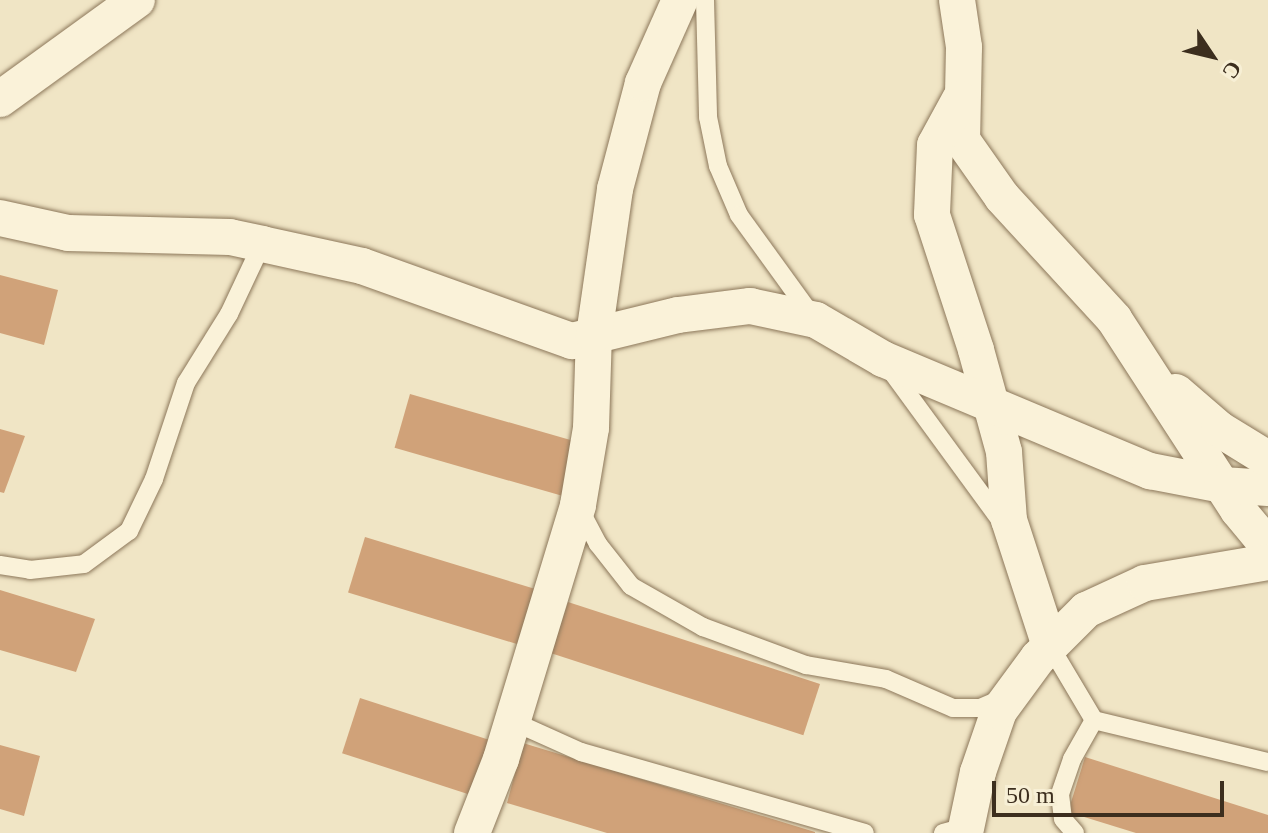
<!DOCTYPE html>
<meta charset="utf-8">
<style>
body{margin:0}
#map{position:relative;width:1268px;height:833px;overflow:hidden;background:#f0e5c5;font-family:"Times New Roman",serif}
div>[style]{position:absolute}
.building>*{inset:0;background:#d0a279;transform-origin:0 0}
.roads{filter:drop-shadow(0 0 2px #8c775a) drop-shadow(0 0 2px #8c775a)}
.lane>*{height:18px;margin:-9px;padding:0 9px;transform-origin:9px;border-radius:9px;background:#faf2d9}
.street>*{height:36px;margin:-18px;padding:0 18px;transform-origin:18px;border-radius:18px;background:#faf2d9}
span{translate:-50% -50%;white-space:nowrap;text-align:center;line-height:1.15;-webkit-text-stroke:6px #f7efd5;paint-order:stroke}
.north{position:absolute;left:1172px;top:16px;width:80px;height:80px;-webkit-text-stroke:6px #f7efd5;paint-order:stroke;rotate:125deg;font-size:22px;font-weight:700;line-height:32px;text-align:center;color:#3c2e1e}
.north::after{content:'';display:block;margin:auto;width:28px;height:36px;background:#3c2e1e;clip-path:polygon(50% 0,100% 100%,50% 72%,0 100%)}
.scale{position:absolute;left:992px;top:781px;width:232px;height:36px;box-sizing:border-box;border:4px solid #3c2e1e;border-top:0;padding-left:10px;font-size:24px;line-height:28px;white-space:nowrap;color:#3c2e1e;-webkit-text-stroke:6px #f7efd5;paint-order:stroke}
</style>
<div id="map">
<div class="building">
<div style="clip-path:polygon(0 275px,58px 290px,44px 345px,0 333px)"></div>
<div style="left:410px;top:394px;width:176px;height:56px;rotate:16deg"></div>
<div style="clip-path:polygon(0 429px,25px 436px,4px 493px,0 492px)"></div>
<div style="left:365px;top:537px;width:185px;height:58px;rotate:17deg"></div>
<div style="clip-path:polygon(0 590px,95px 619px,76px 672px,0 650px)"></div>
<div style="left:568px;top:602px;width:265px;height:54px;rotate:18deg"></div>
<div style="left:360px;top:698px;width:137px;height:58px;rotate:18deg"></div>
<div style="clip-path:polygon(523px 743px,815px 832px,815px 833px,607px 833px,507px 803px)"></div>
<div style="clip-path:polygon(0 745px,40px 756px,24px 816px,0 809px)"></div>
<div style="clip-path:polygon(1085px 757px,1268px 815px,1268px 833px,1136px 833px,1068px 812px)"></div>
</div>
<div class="roads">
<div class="lane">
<div style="left:705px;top:0;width:117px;rotate:88.5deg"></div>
<div style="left:708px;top:117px;width:50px;rotate:78.5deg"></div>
<div style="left:718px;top:166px;width:53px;rotate:66.8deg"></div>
<div style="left:739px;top:215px;width:125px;rotate:54.1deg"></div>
<div style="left:889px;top:368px;width:195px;rotate:53.8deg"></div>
<div style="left:579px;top:508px;width:41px;rotate:62.2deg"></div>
<div style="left:598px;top:544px;width:53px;rotate:51.8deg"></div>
<div style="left:631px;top:586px;width:83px;rotate:29.7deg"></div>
<div style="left:703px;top:627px;width:110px;rotate:20.3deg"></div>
<div style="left:806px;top:665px;width:81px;rotate:9.9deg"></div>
<div style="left:886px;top:679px;width:73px;rotate:23.4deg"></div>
<div style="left:953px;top:708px;width:27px"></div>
<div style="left:980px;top:708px;width:26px;rotate:-23deg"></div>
<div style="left:0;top:565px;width:30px;rotate:9deg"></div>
<div style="left:30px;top:570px;width:54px;rotate:-6.3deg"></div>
<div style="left:84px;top:564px;width:56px;rotate:-36.3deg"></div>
<div style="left:129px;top:531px;width:58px;rotate:-64.3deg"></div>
<div style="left:154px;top:479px;width:101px;rotate:-71.6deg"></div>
<div style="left:186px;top:383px;width:81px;rotate:-58.1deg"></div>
<div style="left:229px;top:314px;width:77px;rotate:-64.8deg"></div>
<div style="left:1050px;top:646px;width:86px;rotate:59.3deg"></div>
<div style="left:1094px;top:720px;width:179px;rotate:13.6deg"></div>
<div style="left:512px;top:721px;width:76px;rotate:24.2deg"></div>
<div style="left:581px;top:752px;width:295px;rotate:15.9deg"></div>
<div style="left:943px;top:833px;width:24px;rotate:-15deg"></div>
<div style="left:1075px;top:833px;width:18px;rotate:-131deg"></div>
<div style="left:1063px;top:819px;width:25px;rotate:-97deg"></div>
<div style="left:1060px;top:794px;width:37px;rotate:-71deg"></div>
<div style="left:1072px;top:759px;width:45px;rotate:-60.6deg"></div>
</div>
<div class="street">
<div style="left:957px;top:0;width:48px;rotate:81.5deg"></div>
<div style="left:964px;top:47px;width:93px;rotate:91.2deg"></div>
<div style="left:962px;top:140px;width:70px;rotate:54.9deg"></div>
<div style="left:1002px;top:197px;width:166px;rotate:47.4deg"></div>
<div style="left:1114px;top:319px;width:228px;rotate:57deg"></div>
<div style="left:1238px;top:510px;width:47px;rotate:50.2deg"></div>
<div style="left:0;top:99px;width:169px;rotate:-35.9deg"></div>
<div style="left:960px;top:99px;width:52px;rotate:118.5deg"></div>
<div style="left:935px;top:145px;width:70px;rotate:92.5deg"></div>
<div style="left:932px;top:215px;width:142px;rotate:71.9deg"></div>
<div style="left:976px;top:350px;width:106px;rotate:74.6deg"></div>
<div style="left:1004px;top:452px;width:68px;rotate:85.8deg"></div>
<div style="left:1009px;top:520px;width:133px;rotate:72deg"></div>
<div style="left:0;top:218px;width:70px;rotate:12.4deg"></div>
<div style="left:68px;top:233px;width:162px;rotate:1.4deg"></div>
<div style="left:230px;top:237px;width:33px;rotate:12deg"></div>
<div style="left:262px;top:244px;width:102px;rotate:12.4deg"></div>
<div style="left:362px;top:266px;width:223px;rotate:19.7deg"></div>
<div style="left:572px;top:341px;width:109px;rotate:-13.8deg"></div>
<div style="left:678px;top:315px;width:73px;rotate:-7.1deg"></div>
<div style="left:750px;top:306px;width:67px;rotate:12deg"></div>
<div style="left:816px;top:320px;width:78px;rotate:30.2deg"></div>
<div style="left:883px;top:359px;width:290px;rotate:22.8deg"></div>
<div style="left:1150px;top:471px;width:73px;rotate:11deg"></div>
<div style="left:1222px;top:485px;width:46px;rotate:3.7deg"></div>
<div style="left:1176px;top:392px;width:57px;rotate:40.7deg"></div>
<div style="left:1219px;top:429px;width:57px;rotate:31.5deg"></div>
<div style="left:472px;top:833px;width:79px;rotate:-68.6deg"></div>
<div style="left:501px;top:759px;width:265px;rotate:-73.1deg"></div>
<div style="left:578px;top:505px;width:78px;rotate:-80.4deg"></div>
<div style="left:591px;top:428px;width:93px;rotate:-88.2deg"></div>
<div style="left:594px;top:335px;width:148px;rotate:-81.8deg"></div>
<div style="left:615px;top:189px;width:110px;rotate:-75.2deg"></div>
<div style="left:643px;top:83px;width:91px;rotate:-66deg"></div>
<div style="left:965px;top:833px;width:62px;rotate:-78deg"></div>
<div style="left:978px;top:772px;width:65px;rotate:-71deg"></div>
<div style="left:999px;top:711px;width:66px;rotate:-53.7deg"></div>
<div style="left:1038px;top:658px;width:68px;rotate:-45deg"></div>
<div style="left:1086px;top:610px;width:65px;rotate:-24.6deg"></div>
<div style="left:1145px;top:583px;width:125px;rotate:-9.7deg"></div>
</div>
</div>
<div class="north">С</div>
<div class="scale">50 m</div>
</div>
